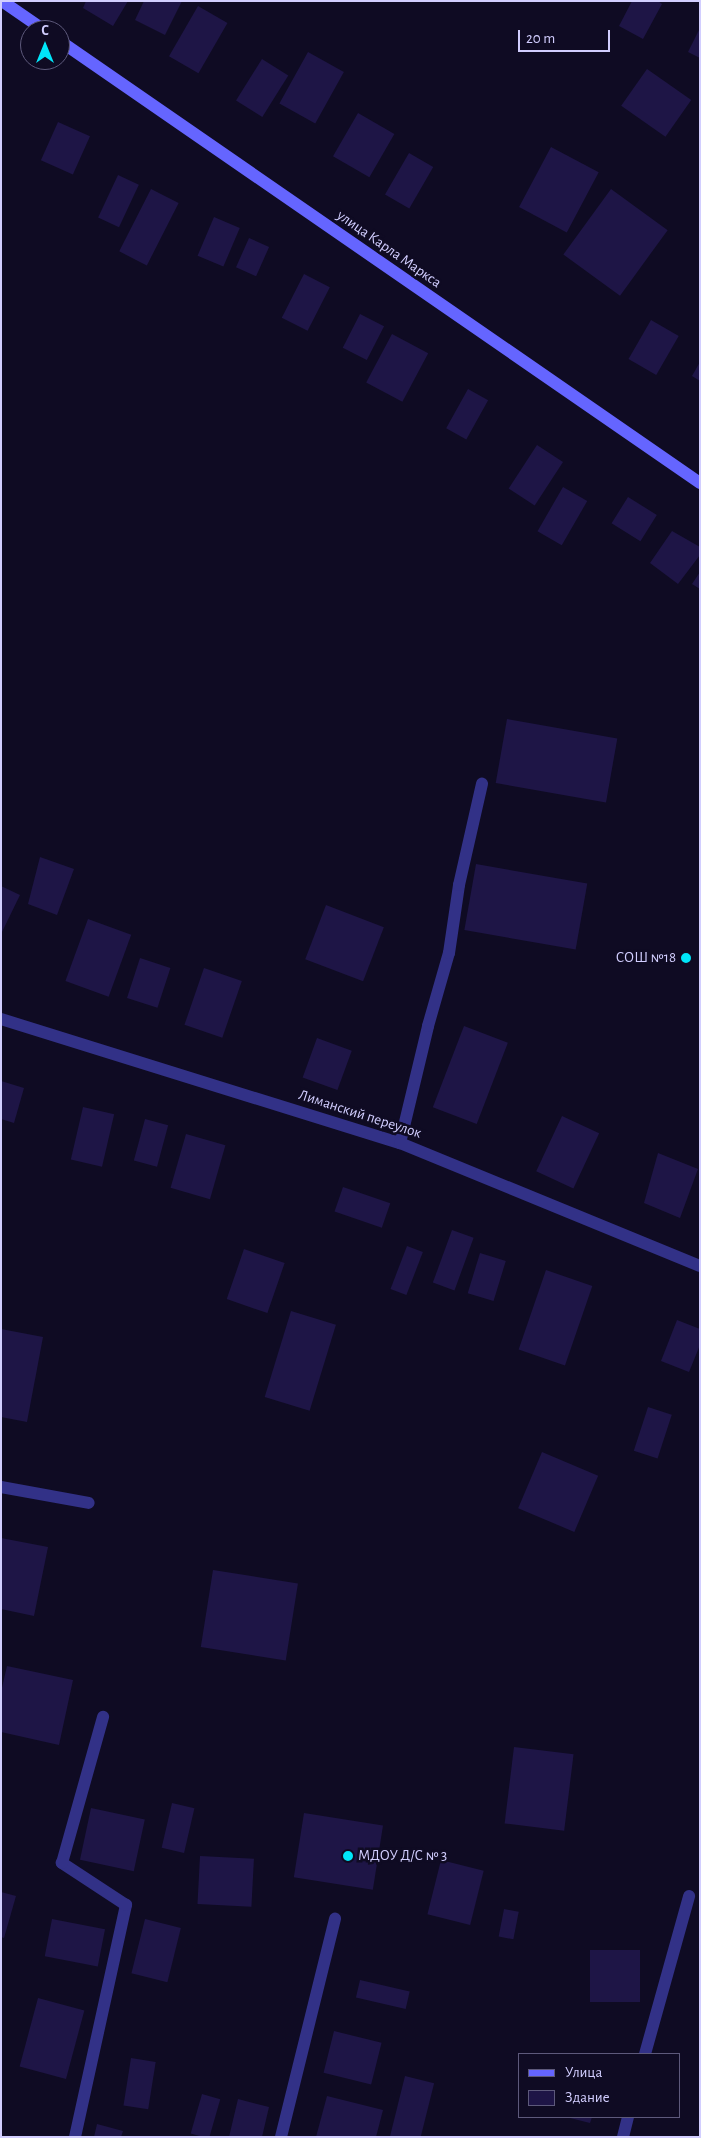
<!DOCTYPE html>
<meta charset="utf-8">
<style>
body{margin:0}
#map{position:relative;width:701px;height:2138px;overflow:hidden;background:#0f0b23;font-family:"Alegreya Sans",sans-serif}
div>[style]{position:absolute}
.building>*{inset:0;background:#1e1546;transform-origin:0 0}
.service>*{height:12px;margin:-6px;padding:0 6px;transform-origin:6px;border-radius:6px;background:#323187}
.minor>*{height:12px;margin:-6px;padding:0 6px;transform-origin:6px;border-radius:6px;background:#323187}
.secondary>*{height:12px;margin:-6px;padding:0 6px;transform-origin:6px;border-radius:6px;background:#6565ff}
.dots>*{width:14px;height:14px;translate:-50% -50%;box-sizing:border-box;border:2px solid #0f0b23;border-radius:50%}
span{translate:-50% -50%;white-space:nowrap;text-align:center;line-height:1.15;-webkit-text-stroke:5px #0f0b23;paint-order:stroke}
.street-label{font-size:15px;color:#d2ceff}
.poi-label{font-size:15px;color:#d2ceff}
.right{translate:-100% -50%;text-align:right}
.left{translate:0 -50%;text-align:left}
.frame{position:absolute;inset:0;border:2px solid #d2ceff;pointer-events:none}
.legend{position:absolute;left:518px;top:2053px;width:162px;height:65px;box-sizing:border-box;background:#0f0b23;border:1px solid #5d597b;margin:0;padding:6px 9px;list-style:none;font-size:15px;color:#d2ceff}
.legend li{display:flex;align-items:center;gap:10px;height:25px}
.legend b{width:25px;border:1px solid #5d597b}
.north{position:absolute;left:20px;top:20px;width:50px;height:50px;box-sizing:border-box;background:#0f0b23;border:1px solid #5d597b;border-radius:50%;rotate:0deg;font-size:14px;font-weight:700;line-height:20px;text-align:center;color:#d2ceff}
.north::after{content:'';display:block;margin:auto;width:18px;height:22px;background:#00e6f9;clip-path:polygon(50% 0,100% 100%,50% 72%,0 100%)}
.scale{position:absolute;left:518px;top:30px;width:92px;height:22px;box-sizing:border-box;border:2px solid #d2ceff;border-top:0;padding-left:6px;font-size:15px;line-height:18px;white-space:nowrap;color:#d2ceff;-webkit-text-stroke:4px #0f0b23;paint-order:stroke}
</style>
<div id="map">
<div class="building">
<div style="clip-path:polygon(86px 1px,128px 1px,113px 26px,83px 8px)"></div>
<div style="clip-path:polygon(144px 1px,182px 1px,165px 35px,135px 20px)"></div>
<div style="clip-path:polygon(632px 1px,658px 1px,662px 4px,643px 39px,619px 26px)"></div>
<div style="left:198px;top:6px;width:34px;height:58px;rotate:30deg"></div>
<div style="clip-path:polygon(700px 28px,700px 58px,688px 52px)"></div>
<div style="left:308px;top:52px;width:41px;height:59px;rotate:29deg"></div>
<div style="left:262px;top:59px;width:31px;height:49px;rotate:32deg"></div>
<div style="left:647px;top:69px;width:54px;height:45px;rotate:35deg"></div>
<div style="left:358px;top:113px;width:42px;height:50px;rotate:30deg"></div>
<div style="left:58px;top:122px;width:35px;height:42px;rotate:24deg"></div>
<div style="left:551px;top:147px;width:54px;height:68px;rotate:28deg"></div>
<div style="left:409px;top:153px;width:28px;height:48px;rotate:30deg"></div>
<div style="left:118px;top:175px;width:23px;height:47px;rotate:25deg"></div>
<div style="left:151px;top:189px;width:31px;height:70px;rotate:27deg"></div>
<div style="left:611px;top:189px;width:70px;height:81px;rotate:36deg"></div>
<div style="left:214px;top:217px;width:28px;height:42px;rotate:23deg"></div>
<div style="left:249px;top:238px;width:22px;height:32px;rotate:24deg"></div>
<div style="left:304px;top:274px;width:29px;height:49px;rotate:27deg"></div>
<div style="left:360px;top:314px;width:27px;height:38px;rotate:27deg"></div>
<div style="left:651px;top:320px;width:32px;height:45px;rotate:30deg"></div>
<div style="left:392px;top:334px;width:41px;height:55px;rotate:28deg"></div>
<div style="clip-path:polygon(700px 362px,700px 381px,692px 376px)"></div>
<div style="left:468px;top:389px;width:23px;height:45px;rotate:29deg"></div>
<div style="left:537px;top:445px;width:31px;height:52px;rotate:33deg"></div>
<div style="left:563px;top:487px;width:28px;height:51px;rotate:30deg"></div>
<div style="left:628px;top:497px;width:34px;height:31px;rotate:32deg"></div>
<div style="clip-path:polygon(672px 531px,700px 547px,700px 555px,678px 584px,650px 563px)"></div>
<div style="clip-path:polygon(700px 572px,700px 589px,692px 584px)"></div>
<div style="left:507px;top:719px;width:112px;height:65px;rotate:10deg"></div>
<div style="clip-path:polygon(40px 857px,74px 869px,57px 915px,28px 904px)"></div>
<div style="left:476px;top:864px;width:113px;height:67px;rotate:10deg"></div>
<div style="clip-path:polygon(1px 886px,20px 895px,1px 934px)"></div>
<div style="left:326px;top:905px;width:62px;height:58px;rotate:21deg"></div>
<div style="left:88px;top:919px;width:46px;height:66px;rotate:20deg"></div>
<div style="left:140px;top:958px;width:32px;height:42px;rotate:18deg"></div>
<div style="left:204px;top:968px;width:40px;height:60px;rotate:19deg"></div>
<div style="left:464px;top:1026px;width:47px;height:87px;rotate:21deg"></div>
<div style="left:317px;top:1038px;width:37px;height:42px;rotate:20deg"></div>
<div style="clip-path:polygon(1px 1081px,24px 1088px,14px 1123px,1px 1119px)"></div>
<div style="left:83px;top:1107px;width:32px;height:54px;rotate:13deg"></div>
<div style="left:562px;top:1116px;width:41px;height:61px;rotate:25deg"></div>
<div style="left:145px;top:1119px;width:24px;height:43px;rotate:15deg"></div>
<div style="left:186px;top:1134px;width:41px;height:56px;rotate:16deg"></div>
<div style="clip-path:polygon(658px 1153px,698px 1169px,680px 1218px,644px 1203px)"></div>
<div style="left:343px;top:1187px;width:50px;height:26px;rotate:19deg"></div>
<div style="left:452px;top:1230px;width:23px;height:56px;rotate:20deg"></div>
<div style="left:407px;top:1246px;width:17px;height:46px;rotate:21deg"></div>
<div style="left:244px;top:1249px;width:43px;height:53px;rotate:19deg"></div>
<div style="left:480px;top:1253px;width:27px;height:42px;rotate:17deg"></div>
<div style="left:546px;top:1270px;width:49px;height:84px;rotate:19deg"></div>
<div style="left:291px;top:1311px;width:47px;height:90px;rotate:17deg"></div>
<div style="clip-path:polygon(677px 1320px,700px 1329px,700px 1345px,689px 1372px,661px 1361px)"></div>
<div style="clip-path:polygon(1px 1329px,43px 1337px,27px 1422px,1px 1417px)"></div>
<div style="left:648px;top:1407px;width:25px;height:46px;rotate:18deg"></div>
<div style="left:542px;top:1452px;width:61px;height:61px;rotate:23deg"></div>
<div style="clip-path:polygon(1px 1538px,48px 1547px,34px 1616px,1px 1609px)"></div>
<div style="left:213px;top:1570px;width:86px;height:78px;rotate:9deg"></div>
<div style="clip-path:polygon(7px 1666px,73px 1680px,59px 1745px,1px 1732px,1px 1692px)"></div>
<div style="left:514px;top:1747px;width:60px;height:77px;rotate:7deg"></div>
<div style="left:172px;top:1803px;width:23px;height:46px;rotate:13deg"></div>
<div style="left:91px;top:1808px;width:55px;height:53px;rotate:12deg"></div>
<div style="left:304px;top:1813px;width:80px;height:65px;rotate:9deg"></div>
<div style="left:200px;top:1856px;width:54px;height:48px;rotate:3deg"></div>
<div style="left:441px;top:1860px;width:44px;height:56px;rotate:14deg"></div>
<div style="clip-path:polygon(1px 1892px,16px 1896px,4px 1938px,1px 1937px)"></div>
<div style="left:504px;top:1909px;width:15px;height:28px;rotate:11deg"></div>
<div style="left:52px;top:1919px;width:54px;height:38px;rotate:11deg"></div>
<div style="left:145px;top:1919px;width:37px;height:56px;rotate:14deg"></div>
<div style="left:640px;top:1950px;width:52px;height:50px;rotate:90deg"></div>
<div style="left:360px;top:1980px;width:51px;height:18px;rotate:13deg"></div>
<div style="left:38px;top:1998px;width:48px;height:71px;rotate:15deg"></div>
<div style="left:334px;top:2031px;width:49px;height:43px;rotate:14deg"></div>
<div style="left:131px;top:2058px;width:25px;height:48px;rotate:9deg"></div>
<div style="left:405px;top:2076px;width:30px;height:63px;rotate:14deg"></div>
<div style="left:202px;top:2094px;width:19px;height:41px;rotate:16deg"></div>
<div style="clip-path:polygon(327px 2096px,383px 2110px,376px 2137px,316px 2137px)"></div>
<div style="clip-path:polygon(238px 2099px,269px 2107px,262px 2137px,229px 2137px)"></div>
<div style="clip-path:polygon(566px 2117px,592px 2117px,590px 2123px)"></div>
<div style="clip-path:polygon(97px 2124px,123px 2131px,121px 2137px,94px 2137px)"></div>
</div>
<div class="service">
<div style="left:400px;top:1143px;width:120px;rotate:-76.5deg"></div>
<div style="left:428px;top:1026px;width:76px;rotate:-74deg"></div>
<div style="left:449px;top:953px;width:69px;rotate:-81.6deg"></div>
<div style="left:459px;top:885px;width:104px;rotate:-77.2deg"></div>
<div style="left:1px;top:1487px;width:89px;rotate:10.3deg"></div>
<div style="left:645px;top:2054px;width:164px;rotate:-74.4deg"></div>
<div style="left:75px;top:2137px;width:238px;rotate:-77.6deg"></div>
<div style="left:126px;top:1905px;width:77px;rotate:-146.7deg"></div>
<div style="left:62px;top:1863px;width:152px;rotate:-74.3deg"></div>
<div style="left:281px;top:2137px;width:225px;rotate:-76.1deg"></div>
<div style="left:623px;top:2137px;width:21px;rotate:-76deg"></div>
</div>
<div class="minor">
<div style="left:1px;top:1019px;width:418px;rotate:17.3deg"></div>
<div style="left:400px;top:1143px;width:324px;rotate:22.3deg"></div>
</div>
<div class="secondary">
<div style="left:2px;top:1px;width:51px;rotate:34.6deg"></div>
<div style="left:60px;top:41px;width:778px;rotate:34.63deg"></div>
</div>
<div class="dots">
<div style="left:686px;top:958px;background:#00e6f9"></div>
<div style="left:348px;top:1856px;background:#00e6f9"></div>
</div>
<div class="street-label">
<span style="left:389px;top:249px;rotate:35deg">улица Карла Маркса</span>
<span style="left:360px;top:1114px;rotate:18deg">Лиманский переулок</span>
</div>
<div class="poi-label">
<span class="right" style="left:676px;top:958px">СОШ №18</span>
<span class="left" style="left:358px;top:1856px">МДОУ Д/С № 3</span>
</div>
<div class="frame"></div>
<ul class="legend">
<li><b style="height:6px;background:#6565ff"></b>Улица</li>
<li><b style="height:14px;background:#1e1546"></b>Здание</li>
</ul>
<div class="north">С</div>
<div class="scale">20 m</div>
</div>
